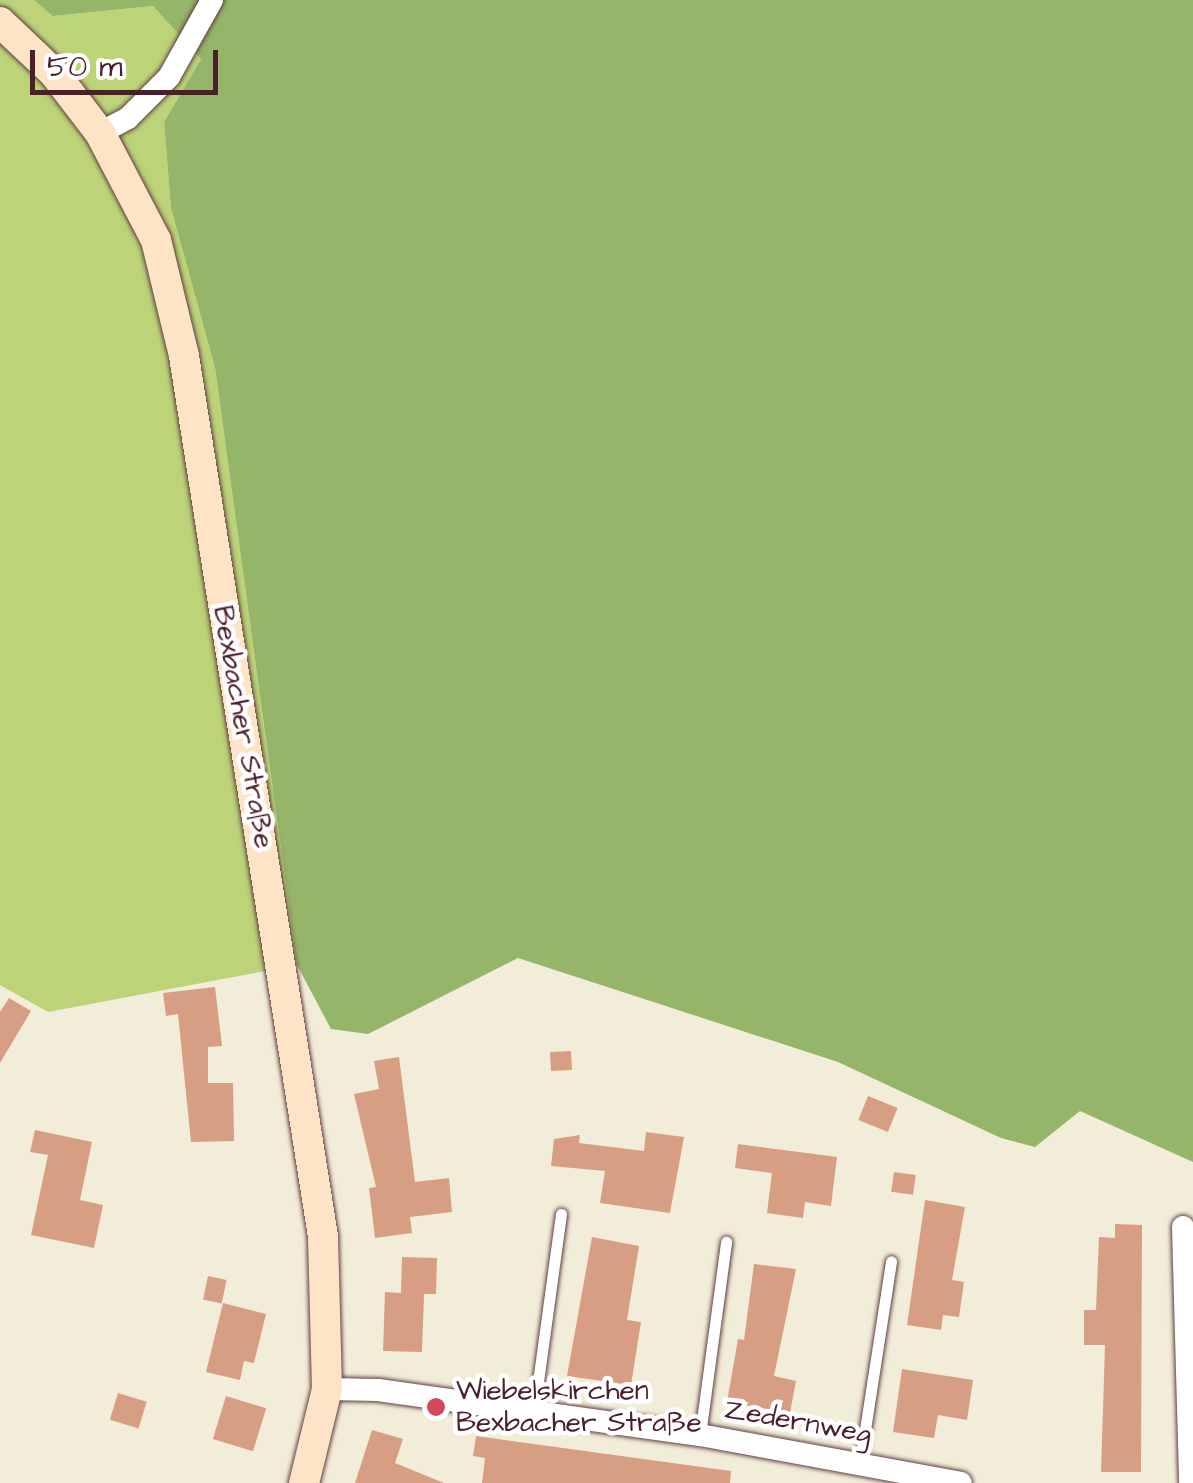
<!DOCTYPE html>
<meta charset="utf-8">
<style>
body{margin:0}
#map{position:relative;width:1193px;height:1483px;overflow:hidden;background:#f2edd8;font-family:"Architects Daughter",sans-serif}
div>[style]{position:absolute}
.green>*{inset:0;background:#bcd377}
.forest>*{inset:0;background:#95b568}
.building>*{inset:0;background:#d79e84;transform-origin:0 0}
.roads{filter:drop-shadow(0 0 2px #633e45) drop-shadow(0 0 2px #633e45)}
.lane>*{height:11px;margin:-5.5px;padding:0 5.5px;transform-origin:5.5px;border-radius:5.5px;background:#fff}
.street>*{height:22px;margin:-11px;padding:0 11px;transform-origin:11px;border-radius:11px;background:#fff}
.secondary>*{height:30px;margin:-15px;padding:0 15px;transform-origin:15px;border-radius:15px;background:#fee4c6}
.dots>*{width:28px;height:28px;translate:-50% -50%;box-sizing:border-box;border:5px solid #fff;border-radius:50%}
span{translate:-50% -50%;white-space:nowrap;text-align:center;line-height:1.15;-webkit-text-stroke:9px #fff;paint-order:stroke}
.street-label{font-size:28px;color:#4a1f2b}
.poi-label{font-size:28px;color:#4a1f2b}
.left{translate:0 -50%;text-align:left}
.scale{position:absolute;left:30px;top:50px;width:188px;height:45px;box-sizing:border-box;border:5px solid #4a1f2b;border-top:0;padding-left:12px;font-size:30px;line-height:35px;white-space:nowrap;color:#4a1f2b;-webkit-text-stroke:8px #fff;paint-order:stroke}
</style>
<div id="map">
<div class="green">
<div style="clip-path:polygon(0 0,34px 0,54px 16px,153px 6px,201px 59px,164px 122px,171px 208px,215px 368px,297px 965px,48px 1012px,0 985px)"></div>
</div>
<div class="forest">
<div style="clip-path:polygon(34px 0,1193px 0,1193px 1162px,1080px 1111px,1035px 1147px,1001px 1138px,838px 1062px,518px 958px,368px 1034px,331px 1029px,297px 965px,215px 368px,171px 208px,164px 122px,201px 59px,153px 6px,53px 16px)"></div>
</div>
<div class="building">
<div style="clip-path:polygon(215px 987px,222px 1046px,208px 1047px,208px 1083px,233px 1083px,234px 1141px,191px 1142px,178px 1014px,166px 1016px,163px 993px)"></div>
<div style="clip-path:polygon(9px 998px,31px 1011px,0 1063px,0 1012px)"></div>
<div style="left:571px;top:1051px;width:19px;height:21px;rotate:87deg"></div>
<div style="clip-path:polygon(399px 1057px,415px 1182px,449px 1178px,452px 1212px,410px 1217px,412px 1233px,375px 1238px,369px 1188px,376px 1187px,354px 1094px,379px 1089px,374px 1061px)"></div>
<div style="left:868px;top:1096px;width:32px;height:26px;rotate:22deg"></div>
<div style="clip-path:polygon(35px 1130px,92px 1142px,80px 1200px,103px 1205px,94px 1248px,31px 1235px,48px 1155px,30px 1152px)"></div>
<div style="clip-path:polygon(646px 1132px,684px 1137px,670px 1213px,600px 1203px,605px 1171px,551px 1166px,554px 1139px,580px 1135px,579px 1143px,644px 1151px)"></div>
<div style="clip-path:polygon(738px 1144px,837px 1157px,831px 1206px,805px 1202px,803px 1218px,767px 1213px,772px 1173px,735px 1168px)"></div>
<div style="left:894px;top:1172px;width:22px;height:20px;rotate:8deg"></div>
<div style="clip-path:polygon(925px 1200px,965px 1207px,952px 1280px,964px 1282px,959px 1317px,943px 1315px,941px 1330px,907px 1325px)"></div>
<div style="clip-path:polygon(1115px 1224px,1142px 1225px,1141px 1472px,1101px 1472px,1105px 1345px,1084px 1345px,1084px 1310px,1096px 1310px,1099px 1237px,1115px 1238px)"></div>
<div style="clip-path:polygon(592px 1237px,639px 1246px,627px 1320px,641px 1322px,631px 1385px,567px 1376px)"></div>
<div style="clip-path:polygon(402px 1257px,437px 1258px,436px 1294px,424px 1294px,422px 1352px,383px 1351px,385px 1292px,401px 1293px)"></div>
<div style="clip-path:polygon(754px 1264px,796px 1269px,774px 1376px,796px 1381px,790px 1413px,727px 1402px,738px 1339px,744px 1340px)"></div>
<div style="left:208px;top:1276px;width:19px;height:24px;rotate:12deg"></div>
<div style="clip-path:polygon(223px 1303px,266px 1314px,254px 1363px,244px 1361px,240px 1380px,206px 1372px)"></div>
<div style="clip-path:polygon(902px 1369px,973px 1380px,967px 1420px,938px 1415px,934px 1438px,893px 1432px)"></div>
<div style="left:118px;top:1393px;width:30px;height:28px;rotate:17deg"></div>
<div style="left:226px;top:1396px;width:42px;height:45px;rotate:17deg"></div>
<div style="clip-path:polygon(372px 1430px,403px 1439px,395px 1463px,444px 1483px,355px 1483px)"></div>
<div style="clip-path:polygon(476px 1436px,731px 1471px,730px 1483px,482px 1483px,485px 1458px,473px 1456px)"></div>
</div>
<div class="roads">
<div class="lane">
<div style="left:534px;top:1411px;width:199px;rotate:-82.2deg"></div>
<div style="left:700px;top:1435px;width:195px;rotate:-82.3deg"></div>
<div style="left:860px;top:1462px;width:203px;rotate:-81.2deg"></div>
</div>
<div class="street">
<div style="left:100px;top:133px;width:32px;rotate:-28deg"></div>
<div style="left:128px;top:118px;width:58px;rotate:-45deg"></div>
<div style="left:169px;top:77px;width:88px;rotate:-60.8deg"></div>
<div style="left:1183px;top:1227px;width:256px;rotate:88.4deg"></div>
<div style="left:327px;top:1389px;width:51px;rotate:1.1deg"></div>
<div style="left:378px;top:1390px;width:325px;rotate:8deg"></div>
<div style="left:700px;top:1435px;width:265px;rotate:10.4deg"></div>
</div>
<div class="secondary">
<div style="left:0;top:22px;width:74px;rotate:43.4deg"></div>
<div style="left:54px;top:73px;width:76px;rotate:52.5deg"></div>
<div style="left:100px;top:133px;width:121px;rotate:62.4deg"></div>
<div style="left:156px;top:240px;width:119px;rotate:76.4deg"></div>
<div style="left:184px;top:356px;width:892px;rotate:81.03deg"></div>
<div style="left:323px;top:1237px;width:152px;rotate:88.5deg"></div>
<div style="left:327px;top:1389px;width:97px;rotate:103.7deg"></div>
</div>
</div>
<div class="dots">
<div style="left:436px;top:1407px;background:#d1495b"></div>
</div>
<div class="street-label">
<span style="left:243px;top:727px;rotate:80deg">Bexbacher Straße</span>
<span style="left:798px;top:1422px;rotate:10deg">Zedernweg</span>
</div>
<div class="poi-label">
<span class="left" style="left:456px;top:1407px">Wiebelskirchen<br>Bexbacher Straße</span>
</div>
<div class="scale">50 m</div>
</div>
